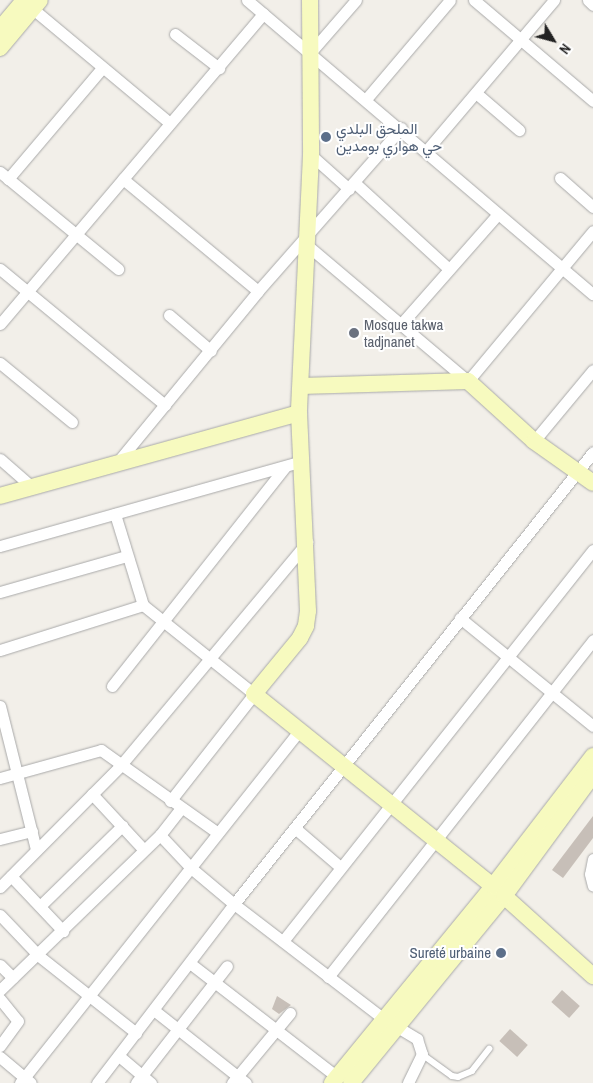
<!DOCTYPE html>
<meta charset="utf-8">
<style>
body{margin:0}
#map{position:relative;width:593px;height:1083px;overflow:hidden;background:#f2efe9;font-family:"Archivo Narrow",Vazirmatn,sans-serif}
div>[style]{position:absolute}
.building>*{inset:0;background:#c7bfb8;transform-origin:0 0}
.roads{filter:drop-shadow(0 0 1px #a9a9a9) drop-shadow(0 0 1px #a9a9a9)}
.lane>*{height:5.5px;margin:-2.75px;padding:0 2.75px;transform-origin:2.75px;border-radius:2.75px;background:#fff}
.street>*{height:11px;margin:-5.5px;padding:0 5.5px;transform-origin:5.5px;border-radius:5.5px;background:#fff}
.secondary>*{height:16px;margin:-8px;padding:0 8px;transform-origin:8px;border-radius:8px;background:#f7fabf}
.dots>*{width:14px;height:14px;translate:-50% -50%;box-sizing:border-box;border:2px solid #fff;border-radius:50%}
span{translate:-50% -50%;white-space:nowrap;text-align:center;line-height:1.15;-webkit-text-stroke:4px #fff;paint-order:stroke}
.service-label{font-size:15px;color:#4e5e75}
.left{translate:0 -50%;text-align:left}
.right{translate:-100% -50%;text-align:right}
.worship-label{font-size:15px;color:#5b616d}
.north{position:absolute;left:528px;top:15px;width:50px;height:50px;-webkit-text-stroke:4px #fff;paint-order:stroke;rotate:127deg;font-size:14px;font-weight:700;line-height:20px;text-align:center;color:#222}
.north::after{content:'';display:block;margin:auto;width:18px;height:22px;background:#222;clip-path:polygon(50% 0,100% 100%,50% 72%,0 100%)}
</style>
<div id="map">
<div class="building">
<div style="clip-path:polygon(593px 816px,593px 838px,563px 878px,552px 870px)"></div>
<div style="left:562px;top:990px;width:24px;height:16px;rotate:42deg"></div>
<div style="clip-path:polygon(277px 996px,291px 1005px,279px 1014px,272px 1009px)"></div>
<div style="left:510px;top:1029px;width:24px;height:16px;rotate:42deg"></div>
</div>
<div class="roads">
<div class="lane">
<div style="left:422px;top:1054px;width:37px;rotate:36deg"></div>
<div style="left:452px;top:1076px;width:6px;rotate:9deg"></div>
<div style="left:458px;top:1077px;width:15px;rotate:-23deg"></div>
<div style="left:472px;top:1071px;width:28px;rotate:-52deg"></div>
</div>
<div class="street">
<div style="left:247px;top:0;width:454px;rotate:40.4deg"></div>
<div style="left:474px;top:0;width:156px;rotate:40.3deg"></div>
<div style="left:588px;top:0;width:7px;rotate:45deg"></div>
<div style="left:33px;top:9px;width:178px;rotate:39.8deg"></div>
<div style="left:175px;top:34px;width:56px;rotate:37.7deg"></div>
<div style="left:310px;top:53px;width:70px;rotate:-49deg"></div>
<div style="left:476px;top:93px;width:57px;rotate:40.7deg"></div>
<div style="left:367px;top:98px;width:128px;rotate:-49.7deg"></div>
<div style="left:426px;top:151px;width:198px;rotate:-49.7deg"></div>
<div style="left:311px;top:155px;width:51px;rotate:41.8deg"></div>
<div style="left:0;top:172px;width:153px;rotate:39.4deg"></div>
<div style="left:560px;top:178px;width:44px;rotate:41.3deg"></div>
<div style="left:8px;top:179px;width:145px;rotate:-49.7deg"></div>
<div style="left:123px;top:179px;width:175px;rotate:39.7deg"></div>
<div style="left:355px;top:183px;width:127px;rotate:42.5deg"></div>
<div style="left:308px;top:246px;width:209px;rotate:40.2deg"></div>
<div style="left:468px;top:381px;width:195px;rotate:-50.2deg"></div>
<div style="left:0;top:269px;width:214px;rotate:39.5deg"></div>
<div style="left:169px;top:315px;width:55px;rotate:40.6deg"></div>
<div style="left:402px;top:323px;width:145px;rotate:-48.6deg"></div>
<div style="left:0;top:324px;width:407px;rotate:-49.7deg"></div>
<div style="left:0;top:363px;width:93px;rotate:39.3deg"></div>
<div style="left:534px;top:441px;width:92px;rotate:-50.3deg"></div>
<div style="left:0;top:459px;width:43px;rotate:41.2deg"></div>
<div style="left:116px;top:464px;width:224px;rotate:-50.6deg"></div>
<div style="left:258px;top:291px;width:217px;rotate:-48.7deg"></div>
<div style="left:115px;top:514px;width:95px;rotate:72.9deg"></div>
<div style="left:143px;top:605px;width:142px;rotate:38.7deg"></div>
<div style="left:254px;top:694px;width:136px;rotate:128.1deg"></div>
<div style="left:0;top:546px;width:311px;rotate:-15.7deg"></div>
<div style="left:0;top:592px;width:131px;rotate:-15.9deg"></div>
<div style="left:460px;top:618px;width:171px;rotate:39.1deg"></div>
<div style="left:0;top:650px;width:150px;rotate:-17.5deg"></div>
<div style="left:112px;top:686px;width:278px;rotate:-51.7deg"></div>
<div style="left:0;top:706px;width:147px;rotate:75.9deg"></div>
<div style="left:0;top:778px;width:105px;rotate:-15.5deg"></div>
<div style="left:101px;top:750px;width:143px;rotate:35.4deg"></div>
<div style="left:92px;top:794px;width:76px;rotate:47.1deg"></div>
<div style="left:296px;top:829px;width:57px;rotate:40.7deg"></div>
<div style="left:160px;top:835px;width:45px;rotate:46.8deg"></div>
<div style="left:191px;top:868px;width:56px;rotate:39.9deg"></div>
<div style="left:234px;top:904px;width:189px;rotate:37.5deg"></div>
<div style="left:384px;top:1019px;width:39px;rotate:31deg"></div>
<div style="left:417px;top:1039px;width:16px;rotate:72deg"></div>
<div style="left:422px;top:1054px;width:32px;rotate:116deg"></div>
<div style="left:0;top:839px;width:33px;rotate:-14deg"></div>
<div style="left:593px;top:859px;width:15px;rotate:101deg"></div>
<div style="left:590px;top:874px;width:12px;rotate:76deg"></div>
<div style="left:11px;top:876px;width:76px;rotate:46.6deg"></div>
<div style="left:0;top:887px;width:170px;rotate:-45.2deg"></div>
<div style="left:120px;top:766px;width:292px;rotate:-50.1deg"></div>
<div style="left:40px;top:906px;width:115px;rotate:-44.3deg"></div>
<div style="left:0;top:915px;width:57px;rotate:46.4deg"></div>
<div style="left:39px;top:956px;width:124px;rotate:38.4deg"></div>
<div style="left:283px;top:941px;width:499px;rotate:-51.6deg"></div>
<div style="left:191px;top:964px;width:185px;rotate:37.7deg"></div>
<div style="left:0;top:965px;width:18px;rotate:45deg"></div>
<div style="left:328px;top:977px;width:429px;rotate:-51.8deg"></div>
<div style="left:0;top:990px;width:223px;rotate:-44.1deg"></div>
<div style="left:160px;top:835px;width:33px;rotate:-52deg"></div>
<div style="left:0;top:999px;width:28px;rotate:51deg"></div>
<div style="left:18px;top:1021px;width:31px;rotate:126deg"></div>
<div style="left:155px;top:1011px;width:116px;rotate:38.4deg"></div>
<div style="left:119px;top:1056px;width:42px;rotate:40.2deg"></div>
<div style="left:0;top:1057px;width:40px;rotate:40deg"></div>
<div style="left:20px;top:1083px;width:449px;rotate:-51.6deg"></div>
<div style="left:97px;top:1083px;width:225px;rotate:-52.6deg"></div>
<div style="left:234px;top:904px;width:577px;rotate:-51.54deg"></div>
<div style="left:136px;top:1083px;width:148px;rotate:-52.1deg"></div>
<div style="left:232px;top:1083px;width:91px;rotate:-50.4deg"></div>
</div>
<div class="secondary">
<div style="left:310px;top:0;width:155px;rotate:89.6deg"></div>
<div style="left:311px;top:155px;width:258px;rotate:92.7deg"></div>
<div style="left:299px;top:413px;width:198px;rotate:87.4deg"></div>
<div style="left:308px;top:611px;width:15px;rotate:98deg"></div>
<div style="left:306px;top:626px;width:13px;rotate:117deg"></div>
<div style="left:300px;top:638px;width:72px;rotate:129.4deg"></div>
<div style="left:254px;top:694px;width:307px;rotate:38.8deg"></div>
<div style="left:493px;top:886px;width:135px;rotate:42deg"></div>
<div style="left:0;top:29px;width:38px;rotate:-50deg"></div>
<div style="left:0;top:48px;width:62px;rotate:-50.2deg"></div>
<div style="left:301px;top:386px;width:167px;rotate:-1.7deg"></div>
<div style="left:468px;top:381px;width:89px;rotate:42.3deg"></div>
<div style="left:534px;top:441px;width:72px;rotate:35.4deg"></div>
<div style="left:0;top:496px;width:310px;rotate:-15.5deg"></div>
<div style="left:332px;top:1083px;width:254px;rotate:-50.7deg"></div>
<div style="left:493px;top:886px;width:164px;rotate:-52.4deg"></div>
<div style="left:351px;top:1083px;width:242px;rotate:-50.7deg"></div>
<div style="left:504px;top:896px;width:150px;rotate:-53.7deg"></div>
</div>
</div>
<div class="dots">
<div style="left:326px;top:137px;background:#5c6f8a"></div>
<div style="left:354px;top:333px;background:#6b7280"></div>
<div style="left:501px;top:953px;background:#5c6f8a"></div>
</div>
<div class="service-label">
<span class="left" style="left:336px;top:137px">الملحق البلدي<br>حي هواري بومدين</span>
<span class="right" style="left:491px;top:953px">Sureté urbaine</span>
</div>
<div class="worship-label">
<span class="left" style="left:364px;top:333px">Mosque takwa<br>tadjnanet</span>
</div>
<div class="north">N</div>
</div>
